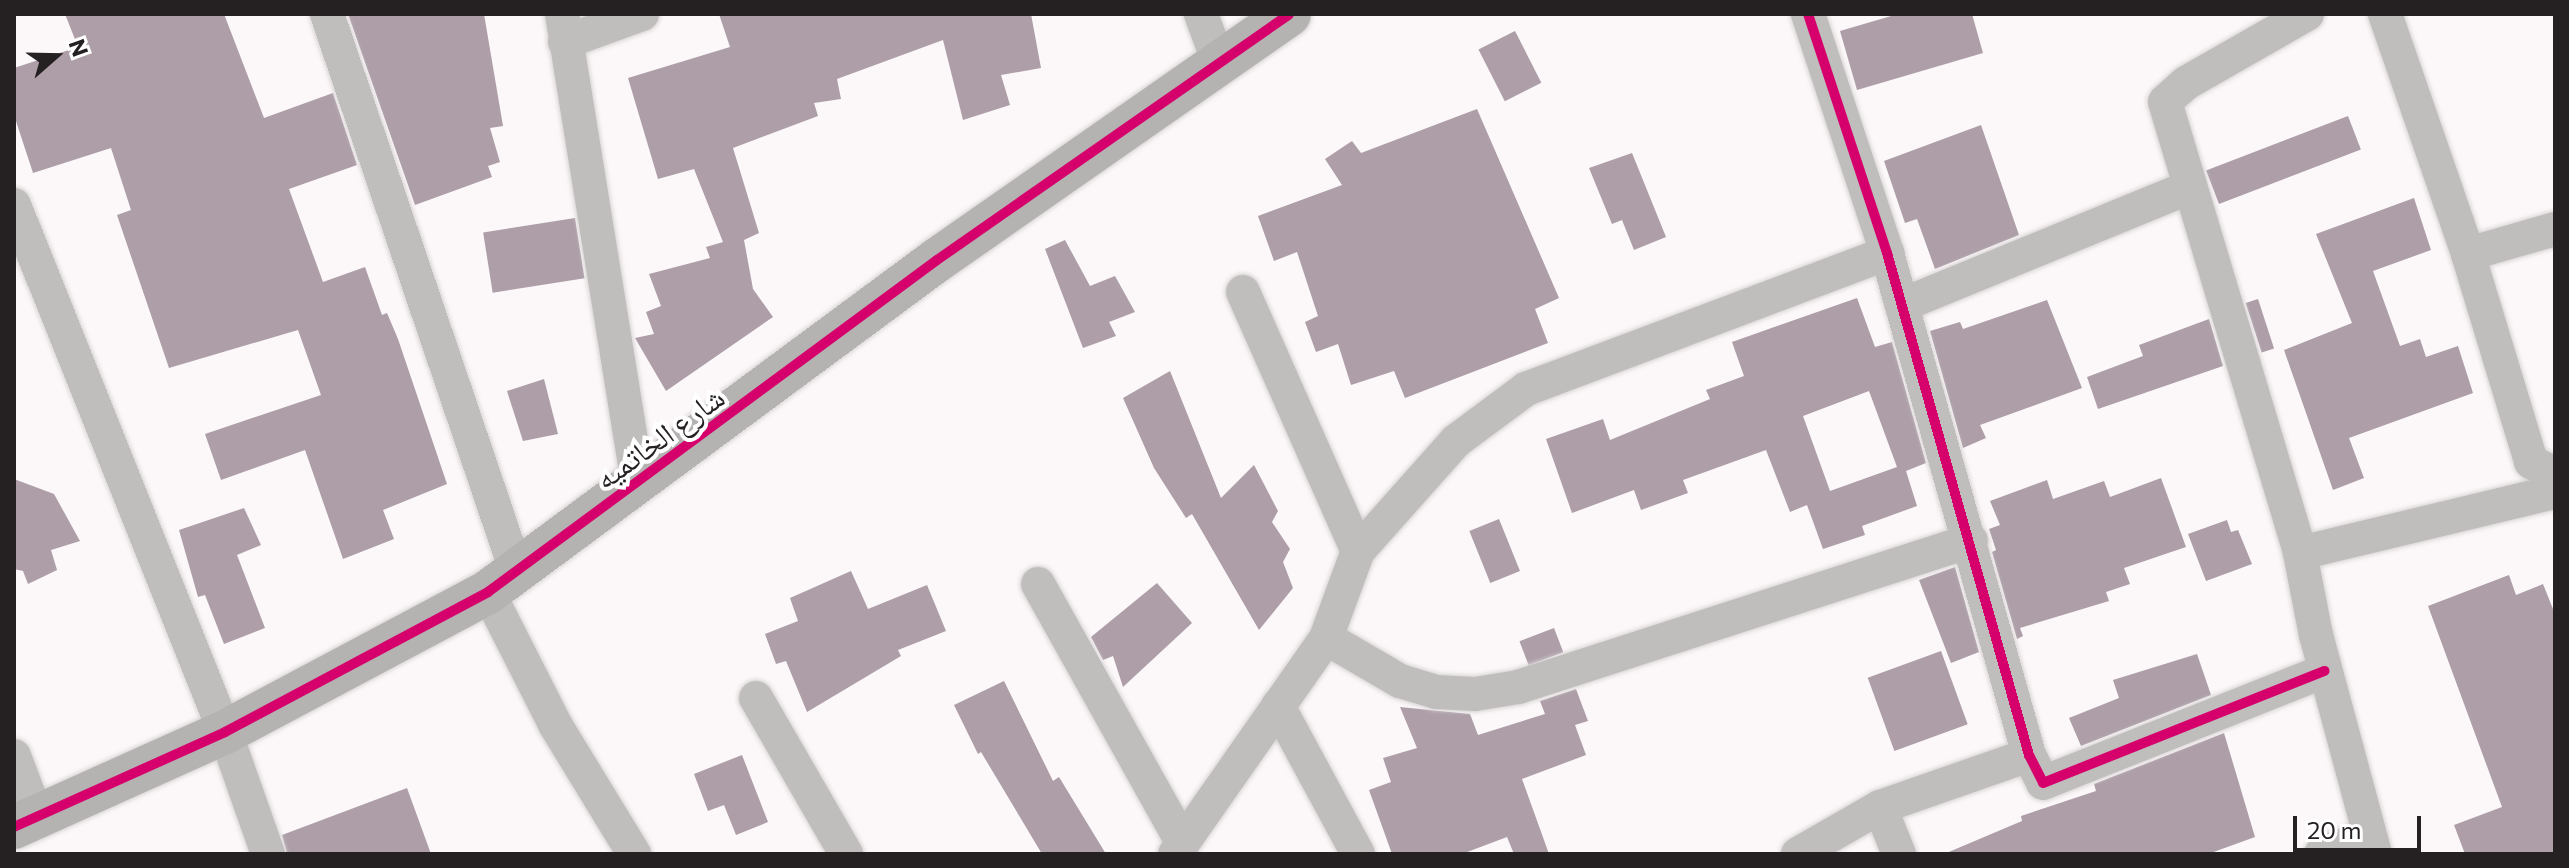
<!DOCTYPE html>
<meta charset="utf-8">
<style>
body{margin:0}
#map{position:relative;width:2569px;height:868px;overflow:hidden;background:#fcf7f8;font-family:Commissioner,"Noto Naskh Arabic",sans-serif}
div>[style]{position:absolute}
.building>*{inset:0;background:#ad9ea8;transform-origin:0 0}
.roads{filter:drop-shadow(0 0 2px #d9d5d6) drop-shadow(0 0 2px #d9d5d6)}
.street>*{height:34px;margin:-17px;padding:0 17px;transform-origin:17px;border-radius:17px;background:#c0bebd}
.secondary>*{height:44px;margin:-22px;padding:0 22px;transform-origin:22px;border-radius:22px;background:#b5b2b2}
.cycleway>*{height:10px;margin:-5px;padding:0 5px;transform-origin:5px;border-radius:5px;background:#d6006c}
span{translate:-50% -50%;white-space:nowrap;text-align:center;line-height:1.15;-webkit-text-stroke:8px #fff;paint-order:stroke}
.street-label{font-size:30px;color:#252021}
.frame{position:absolute;inset:0;border:16px solid #252021;pointer-events:none}
.north{position:absolute;left:16px;top:16px;width:80px;height:80px;-webkit-text-stroke:6px #fff;paint-order:stroke;rotate:70deg;font-size:22px;font-weight:700;line-height:32px;text-align:center;color:#252021}
.north::after{content:'';display:block;margin:auto;width:28px;height:36px;background:#252021;clip-path:polygon(50% 0,100% 100%,50% 72%,0 100%)}
.scale{position:absolute;left:2293px;top:816px;width:128px;height:36px;box-sizing:border-box;border:4px solid #252021;border-top:0;padding-left:10px;font-size:24px;line-height:28px;white-space:nowrap;color:#252021;-webkit-text-stroke:6px #fff;paint-order:stroke}
</style>
<div id="map">
<div class="building">
<div style="clip-path:polygon(65px 14px,224px 14px,264px 118px,333px 93px,357px 165px,289px 189px,323px 282px,365px 267px,382px 315px,387px 313px,398px 339px,447px 484px,383px 510px,394px 539px,343px 559px,305px 450px,221px 480px,205px 434px,321px 395px,298px 330px,169px 368px,117px 215px,131px 210px,111px 148px,33px 173px,14px 115px,14px 68px,78px 47px)"></div>
<div style="clip-path:polygon(348px 14px,484px 14px,503px 126px,490px 128px,500px 162px,488px 166px,492px 177px,415px 205px)"></div>
<div style="clip-path:polygon(719px 14px,1031px 14px,1041px 68px,1001px 75px,1010px 105px,963px 120px,943px 40px,837px 79px,841px 99px,814px 103px,818px 116px,733px 148px,759px 233px,744px 240px,753px 289px,773px 317px,666px 391px,635px 338px,654px 334px,646px 312px,661px 306px,649px 274px,710px 258px,706px 247px,723px 242px,694px 169px,658px 179px,628px 78px,730px 47px)"></div>
<div style="clip-path:polygon(1898px 14px,1972px 14px,1983px 53px,1857px 90px,1840px 31px)"></div>
<div style="left:1515px;top:31px;width:58px;height:41px;rotate:63deg"></div>
<div style="clip-path:polygon(1477px 109px,1559px 298px,1535px 309px,1548px 343px,1405px 398px,1394px 371px,1351px 385px,1338px 344px,1316px 352px,1305px 322px,1318px 316px,1297px 252px,1274px 261px,1258px 216px,1342px 185px,1325px 159px,1352px 141px,1361px 153px)"></div>
<div style="left:2348px;top:116px;width:36px;height:152px;rotate:69deg"></div>
<div style="clip-path:polygon(1981px 125px,2019px 235px,1935px 269px,1917px 219px,1905px 223px,1884px 161px)"></div>
<div style="clip-path:polygon(1632px 153px,1666px 237px,1634px 250px,1622px 220px,1612px 224px,1589px 168px)"></div>
<div style="clip-path:polygon(2414px 198px,2431px 250px,2373px 271px,2400px 346px,2420px 339px,2426px 357px,2458px 346px,2473px 393px,2349px 438px,2364px 478px,2333px 490px,2284px 350px,2352px 323px,2316px 234px)"></div>
<div style="left:575px;top:218px;width:61px;height:93px;rotate:81deg"></div>
<div style="clip-path:polygon(1065px 240px,1090px 286px,1115px 276px,1135px 312px,1109px 322px,1116px 336px,1083px 348px,1045px 249px)"></div>
<div style="clip-path:polygon(evenodd,1857px 298px,1875px 347px,1892px 342px,1926px 463px,1906px 471px,1917px 506px,1862px 526px,1865px 535px,1823px 549px,1807px 505px,1790px 512px,1766px 450px,1683px 480px,1688px 493px,1641px 510px,1634px 490px,1572px 513px,1546px 439px,1603px 419px,1610px 440px,1710px 399px,1706px 390px,1744px 376px,1732px 342px,1857px 298px,1869px 391px,1897px 467px,1830px 491px,1803px 416px,1869px 391px)"></div>
<div style="left:2258px;top:299px;width:52px;height:13px;rotate:72deg"></div>
<div style="clip-path:polygon(2047px 300px,2082px 388px,1980px 425px,1986px 438px,1963px 448px,1930px 331px,1960px 322px,1963px 329px)"></div>
<div style="clip-path:polygon(2209px 319px,2223px 366px,2098px 409px,2087px 377px,2143px 356px,2139px 345px)"></div>
<div style="clip-path:polygon(1170px 371px,1221px 498px,1254px 465px,1278px 511px,1272px 522px,1290px 549px,1283px 562px,1293px 588px,1259px 630px,1192px 514px,1186px 518px,1154px 468px,1123px 398px)"></div>
<div style="clip-path:polygon(544px 379px,558px 434px,523px 441px,507px 391px)"></div>
<div style="clip-path:polygon(2161px 478px,2186px 547px,2124px 568px,2130px 584px,2106px 592px,2109px 601px,2020px 628px,2023px 636px,2017px 639px,1992px 552px,1996px 550px,1989px 529px,2000px 525px,1990px 501px,2047px 480px,2053px 499px,2104px 481px,2110px 497px)"></div>
<div style="clip-path:polygon(14px 479px,54px 494px,80px 541px,51px 550px,57px 570px,28px 584px,23px 571px,14px 569px)"></div>
<div style="clip-path:polygon(244px 508px,261px 545px,237px 555px,265px 628px,224px 644px,205px 595px,198px 597px,179px 530px)"></div>
<div style="left:1499px;top:519px;width:56px;height:32px;rotate:68deg"></div>
<div style="clip-path:polygon(2227px 520px,2231px 532px,2238px 530px,2252px 564px,2206px 581px,2188px 534px)"></div>
<div style="clip-path:polygon(1955px 567px,1979px 652px,1951px 663px,1919px 580px)"></div>
<div style="clip-path:polygon(851px 571px,868px 609px,927px 585px,946px 631px,898px 650px,901px 656px,807px 712px,786px 661px,776px 664px,765px 634px,798px 621px,790px 598px)"></div>
<div style="clip-path:polygon(2509px 575px,2516px 595px,2543px 584px,2555px 614px,2555px 854px,2465px 854px,2454px 825px,2502px 807px,2428px 606px)"></div>
<div style="clip-path:polygon(1157px 583px,1192px 623px,1123px 687px,1113px 656px,1103px 660px,1091px 637px)"></div>
<div style="left:1554px;top:628px;width:26px;height:37px;rotate:69deg"></div>
<div style="left:1941px;top:651px;width:78px;height:78px;rotate:70deg"></div>
<div style="clip-path:polygon(2197px 654px,2211px 695px,2081px 746px,2069px 718px,2119px 698px,2113px 680px)"></div>
<div style="clip-path:polygon(1004px 681px,1053px 781px,1059px 777px,1106px 854px,1042px 854px,981px 752px,978px 754px,954px 705px)"></div>
<div style="clip-path:polygon(1576px 689px,1588px 721px,1575px 725px,1586px 755px,1522px 779px,1549px 854px,1514px 854px,1507px 837px,1462px 854px,1392px 854px,1369px 790px,1391px 782px,1383px 758px,1417px 748px,1400px 707px,1470px 714px,1478px 735px,1545px 714px,1540px 701px)"></div>
<div style="clip-path:polygon(2224px 733px,2255px 837px,2208px 854px,1944px 854px,2022px 821px,2021px 816px,2096px 791px,2094px 784px)"></div>
<div style="clip-path:polygon(742px 755px,768px 822px,736px 835px,724px 805px,708px 811px,694px 774px)"></div>
<div style="clip-path:polygon(407px 788px,431px 854px,287px 854px,282px 835px)"></div>
</div>
<div class="roads">
<div class="street">
<div style="left:327px;top:14px;width:587px;rotate:71.23deg"></div>
<div style="left:562px;top:14px;width:475px;rotate:80.8deg"></div>
<div style="left:1201px;top:14px;width:52px;rotate:69.8deg"></div>
<div style="left:1808px;top:14px;width:252px;rotate:71.7deg"></div>
<div style="left:1887px;top:253px;width:522px;rotate:74.21deg"></div>
<div style="left:2029px;top:755px;width:31px;rotate:63deg"></div>
<div style="left:2043px;top:783px;width:303px;rotate:-21.7deg"></div>
<div style="left:2307px;top:14px;width:139px;rotate:150.3deg"></div>
<div style="left:2186px;top:83px;width:28px;rotate:138deg"></div>
<div style="left:2165px;top:102px;width:471px;rotate:73.3deg"></div>
<div style="left:2300px;top:553px;width:84px;rotate:79deg"></div>
<div style="left:2316px;top:635px;width:227px;rotate:74.9deg"></div>
<div style="left:2385px;top:14px;width:254px;rotate:70.9deg"></div>
<div style="left:2468px;top:254px;width:217px;rotate:73.1deg"></div>
<div style="left:2531px;top:462px;width:27px;rotate:27deg"></div>
<div style="left:565px;top:42px;width:82px;rotate:-20deg"></div>
<div style="left:14px;top:205px;width:568px;rotate:68.18deg"></div>
<div style="left:225px;top:732px;width:129px;rotate:70.6deg"></div>
<div style="left:2468px;top:254px;width:91px;rotate:-16deg"></div>
<div style="left:1243px;top:292px;width:283px;rotate:66.1deg"></div>
<div style="left:1902px;top:305px;width:308px;rotate:-22.3deg"></div>
<div style="left:2300px;top:553px;width:262px;rotate:-13.5deg"></div>
<div style="left:1038px;top:584px;width:297px;rotate:60.8deg"></div>
<div style="left:488px;top:592px;width:150px;rotate:63.1deg"></div>
<div style="left:556px;top:726px;width:150px;rotate:58.6deg"></div>
<div style="left:1326px;top:638px;width:86px;rotate:30.2deg"></div>
<div style="left:1400px;top:681px;width:38px;rotate:17deg"></div>
<div style="left:1436px;top:692px;width:39px;rotate:3deg"></div>
<div style="left:1475px;top:694px;width:44px;rotate:-9.2deg"></div>
<div style="left:1518px;top:687px;width:476px;rotate:-17.9deg"></div>
<div style="left:756px;top:698px;width:180px;rotate:60deg"></div>
<div style="left:1278px;top:706px;width:168px;rotate:61.6deg"></div>
<div style="left:14px;top:756px;width:65px;rotate:69.3deg"></div>
<div style="left:1880px;top:807px;width:51px;rotate:68deg"></div>
<div style="left:1175px;top:854px;width:264px;rotate:-55deg"></div>
<div style="left:1326px;top:638px;width:93px;rotate:-69.8deg"></div>
<div style="left:1358px;top:551px;width:147px;rotate:-48.3deg"></div>
<div style="left:1456px;top:441px;width:87px;rotate:-36.6deg"></div>
<div style="left:1526px;top:389px;width:386px;rotate:-20.6deg"></div>
<div style="left:1798px;top:854px;width:95px;rotate:-29.8deg"></div>
<div style="left:1880px;top:807px;width:158px;rotate:-19.2deg"></div>
<div style="left:2321px;top:854px;width:52px;rotate:-21.6deg"></div>
</div>
<div class="secondary">
<div style="left:14px;top:827px;width:231px;rotate:-24.2deg"></div>
<div style="left:225px;top:732px;width:298px;rotate:-28deg"></div>
<div style="left:488px;top:592px;width:558px;rotate:-36.48deg"></div>
<div style="left:937px;top:260px;width:429px;rotate:-34.9deg"></div>
</div>
</div>
<div class="cycleway">
<div style="left:1808px;top:14px;width:252px;rotate:71.7deg"></div>
<div style="left:1887px;top:253px;width:522px;rotate:74.21deg"></div>
<div style="left:2029px;top:755px;width:31px;rotate:63deg"></div>
<div style="left:2043px;top:783px;width:303px;rotate:-21.7deg"></div>
<div style="left:14px;top:827px;width:231px;rotate:-24.2deg"></div>
<div style="left:225px;top:732px;width:298px;rotate:-28deg"></div>
<div style="left:488px;top:592px;width:558px;rotate:-36.48deg"></div>
<div style="left:937px;top:260px;width:429px;rotate:-34.9deg"></div>
</div>
<div class="street-label">
<span style="left:659px;top:437px;rotate:-36deg">شارع الخاتميه</span>
</div>
<div class="frame"></div>
<div class="north">N</div>
<div class="scale">20 m</div>
</div>
